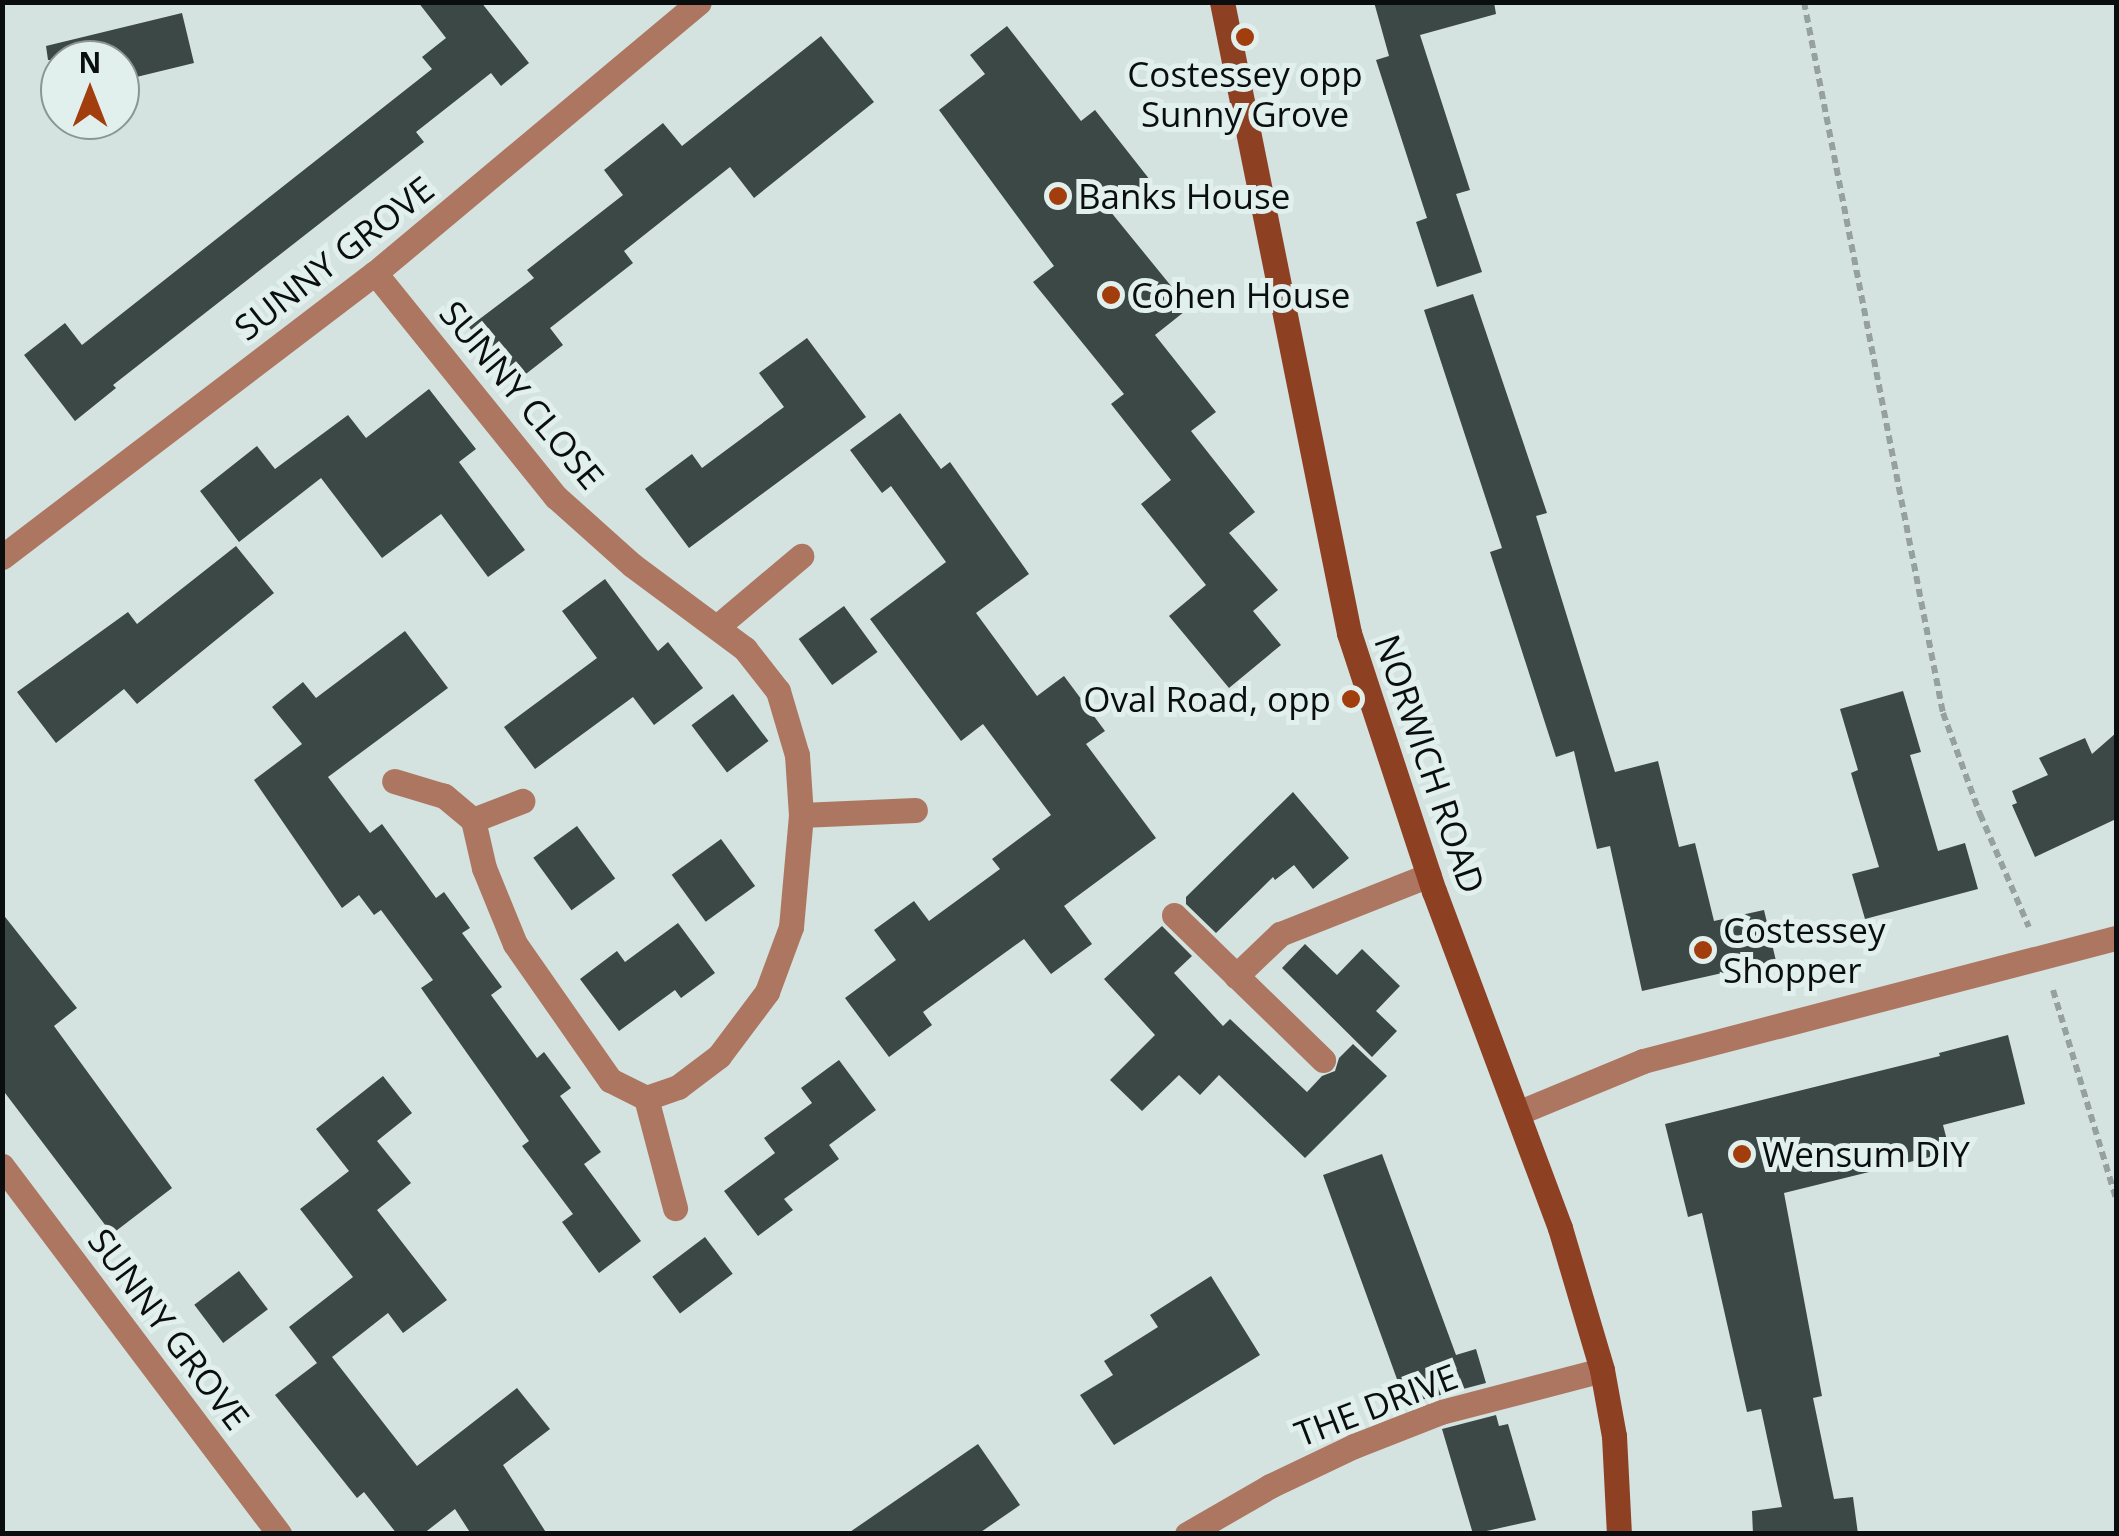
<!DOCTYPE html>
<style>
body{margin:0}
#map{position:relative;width:2119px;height:1536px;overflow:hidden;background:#d4e2e0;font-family:"Open Sans",sans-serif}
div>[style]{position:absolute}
.building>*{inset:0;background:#3c4846;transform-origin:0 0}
.path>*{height:6px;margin-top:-3px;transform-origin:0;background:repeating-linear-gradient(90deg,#96a19f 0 8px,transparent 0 13px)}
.street>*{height:25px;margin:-12.5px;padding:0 12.5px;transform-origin:12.5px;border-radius:12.5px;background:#ac7661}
.secondary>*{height:25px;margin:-12.5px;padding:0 12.5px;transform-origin:12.5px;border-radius:12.5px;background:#8e4022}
.dots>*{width:28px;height:28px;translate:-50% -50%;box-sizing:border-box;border:5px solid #e1efed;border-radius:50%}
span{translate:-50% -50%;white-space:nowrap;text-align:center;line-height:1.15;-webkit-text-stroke:10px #e1efed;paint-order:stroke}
.poi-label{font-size:35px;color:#0a0e0e}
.left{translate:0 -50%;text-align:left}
.right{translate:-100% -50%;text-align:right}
.street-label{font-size:35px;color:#0a0e0e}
.frame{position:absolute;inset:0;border:5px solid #0a0e0e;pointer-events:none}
.north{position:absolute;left:40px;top:40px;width:100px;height:100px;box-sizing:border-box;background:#e1efed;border:2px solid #8b9594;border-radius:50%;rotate:0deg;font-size:28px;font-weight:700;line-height:40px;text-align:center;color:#0a0e0e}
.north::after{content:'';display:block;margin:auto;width:35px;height:45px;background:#a23d0d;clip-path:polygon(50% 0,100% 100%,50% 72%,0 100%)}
</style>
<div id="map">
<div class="building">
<div style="clip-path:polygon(418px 2px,481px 2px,529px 63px,501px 86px,491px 73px,416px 132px,424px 142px,113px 385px,116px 388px,75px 421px,24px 355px,65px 323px,82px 345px,432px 69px,422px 57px,446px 38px)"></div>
<div style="clip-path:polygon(1374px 2px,1494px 2px,1496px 14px,1420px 35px,1470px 190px,1456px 194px,1482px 272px,1437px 287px,1416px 222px,1427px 218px,1376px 60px,1389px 56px)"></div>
<div style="clip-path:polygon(182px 13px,194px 63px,120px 81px,120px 60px,48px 60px,46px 46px)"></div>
<div style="clip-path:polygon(1007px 26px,1081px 121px,1095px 110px,1150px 180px,1110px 211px,1189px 308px,1155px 335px,1216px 412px,1191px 431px,1255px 512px,1229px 533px,1278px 590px,1253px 611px,1281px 645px,1229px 688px,1169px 616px,1206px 585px,1141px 504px,1171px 480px,1111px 404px,1124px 394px,1033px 282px,1054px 266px,939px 110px,985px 74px,970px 55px)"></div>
<div style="clip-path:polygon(821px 36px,874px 102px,754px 198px,730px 167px,624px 251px,633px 263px,550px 328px,563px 345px,513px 384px,469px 327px,534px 278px,527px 270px,623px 195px,604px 170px,663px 123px,682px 146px)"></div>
<div style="clip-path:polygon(1473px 294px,1547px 513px,1536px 516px,1615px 772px,1658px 761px,1679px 847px,1695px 843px,1714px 921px,1764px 910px,1776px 961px,1642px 991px,1610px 846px,1597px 849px,1574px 751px,1556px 757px,1490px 552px,1502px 548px,1424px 310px)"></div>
<div style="clip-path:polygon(807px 338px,866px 417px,689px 548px,645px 489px,692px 454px,702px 468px,784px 407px,759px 373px)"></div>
<div style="clip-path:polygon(429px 389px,476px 449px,459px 462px,525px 550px,488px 577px,441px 514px,382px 558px,321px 478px,239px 542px,200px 491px,257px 446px,275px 469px,348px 415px,366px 438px)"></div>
<div style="clip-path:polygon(900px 413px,941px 469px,950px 462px,1029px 574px,976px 613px,1037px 696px,1064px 676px,1105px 731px,1086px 744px,1156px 838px,1064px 906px,1092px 944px,1051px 974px,1024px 939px,923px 1012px,932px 1025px,889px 1057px,845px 998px,896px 960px,874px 930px,914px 901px,929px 921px,1000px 869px,992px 859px,1051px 815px,983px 724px,961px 741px,870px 619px,946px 562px,891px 486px,882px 493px,850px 450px)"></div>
<div style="clip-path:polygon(236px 546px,274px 593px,137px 704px,124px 689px,56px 743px,17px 692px,128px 612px,137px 624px)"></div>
<div style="clip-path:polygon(605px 579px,658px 651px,668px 642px,703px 688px,654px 725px,633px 697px,535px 769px,504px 727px,597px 658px,562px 611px)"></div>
<div style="left:844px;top:606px;width:57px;height:56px;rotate:54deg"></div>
<div style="clip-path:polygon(405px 631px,448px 688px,328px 777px,370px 833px,382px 824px,436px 898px,444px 892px,470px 928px,462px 933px,502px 987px,491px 995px,537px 1058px,544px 1052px,571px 1088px,560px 1096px,601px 1152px,584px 1164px,641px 1241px,599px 1273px,562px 1222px,573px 1214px,522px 1146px,529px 1141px,421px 988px,433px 980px,381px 910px,374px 915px,359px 895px,342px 908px,254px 780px,302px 744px,272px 707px,303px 682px,316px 698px)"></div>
<div style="clip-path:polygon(1903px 691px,1921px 752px,1910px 755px,1938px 851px,1965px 843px,1978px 889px,1865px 919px,1852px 874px,1879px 867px,1851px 773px,1858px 770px,1840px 709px)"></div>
<div style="left:733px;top:694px;width:59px;height:52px;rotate:53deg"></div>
<div style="clip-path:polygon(2116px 733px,2116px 819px,2035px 857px,2012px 805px,2017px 803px,2012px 791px,2048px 775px,2039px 758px,2085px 738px,2092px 754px)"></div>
<div style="clip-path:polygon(1293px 792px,1349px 858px,1313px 889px,1294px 865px,1275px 880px,1273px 877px,1216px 933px,1186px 904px,1186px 897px)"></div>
<div style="left:577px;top:826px;width:65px;height:54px;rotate:54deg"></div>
<div style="left:721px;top:839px;width:58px;height:61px;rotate:54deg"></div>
<div style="clip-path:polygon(2px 913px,77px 1008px,54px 1026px,172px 1188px,112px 1234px,2px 1089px)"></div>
<div style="clip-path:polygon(678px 923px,715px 973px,681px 998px,675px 990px,619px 1031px,580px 979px,617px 951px,625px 962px)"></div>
<div style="clip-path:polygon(1162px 926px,1192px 956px,1174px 973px,1223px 1026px,1230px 1019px,1307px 1092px,1322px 1076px,1335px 1071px,1339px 1058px,1353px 1044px,1387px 1076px,1305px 1158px,1219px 1075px,1200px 1095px,1179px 1075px,1142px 1111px,1110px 1080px,1155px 1035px,1104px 979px)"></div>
<div style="clip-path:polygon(1305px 944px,1337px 975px,1362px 949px,1400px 986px,1376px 1011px,1397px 1031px,1372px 1057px,1282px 968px)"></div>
<div style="clip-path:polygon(2008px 1035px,2025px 1104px,1943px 1125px,1950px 1152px,1784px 1193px,1822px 1396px,1813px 1398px,1834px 1499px,1853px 1497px,1858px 1534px,1753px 1534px,1752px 1511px,1782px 1507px,1761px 1409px,1747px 1412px,1702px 1213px,1688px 1217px,1665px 1124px,1940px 1056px,1939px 1053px)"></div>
<div style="clip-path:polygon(839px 1060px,876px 1110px,829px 1145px,839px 1159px,784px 1199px,793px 1210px,758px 1236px,724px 1191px,775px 1153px,764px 1138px,812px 1103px,801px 1088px)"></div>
<div style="clip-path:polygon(383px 1076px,412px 1113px,377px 1141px,411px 1183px,377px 1210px,447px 1300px,403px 1333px,388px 1313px,332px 1357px,417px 1466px,517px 1388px,550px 1429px,503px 1465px,547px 1534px,471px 1534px,455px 1509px,423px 1534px,397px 1534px,364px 1492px,357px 1498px,275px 1395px,317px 1363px,289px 1327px,353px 1277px,300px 1209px,349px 1171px,316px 1129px)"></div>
<div style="clip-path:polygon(1382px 1154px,1456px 1355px,1476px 1349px,1486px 1383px,1406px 1404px,1323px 1175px)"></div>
<div style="left:705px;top:1237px;width:46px;height:66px;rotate:53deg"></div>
<div style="left:239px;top:1271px;width:48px;height:56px;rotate:53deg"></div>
<div style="clip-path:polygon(1211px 1276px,1260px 1355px,1114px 1445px,1080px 1395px,1113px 1375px,1104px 1361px,1158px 1327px,1150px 1315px)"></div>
<div style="clip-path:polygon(1496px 1415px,1499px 1426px,1508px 1424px,1536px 1520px,1473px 1534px,1442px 1429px)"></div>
<div style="clip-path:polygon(978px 1444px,1020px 1505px,978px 1534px,847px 1534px)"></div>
</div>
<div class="path">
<div style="left:1804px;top:2px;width:724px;rotate:78.94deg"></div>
<div style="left:1943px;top:713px;width:108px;rotate:69.9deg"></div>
<div style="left:1980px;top:814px;width:123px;rotate:66.6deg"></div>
<div style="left:2053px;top:990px;width:218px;rotate:73.2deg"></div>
</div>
<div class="street">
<div style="left:375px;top:273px;width:288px;rotate:51.1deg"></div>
<div style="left:556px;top:497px;width:102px;rotate:41.8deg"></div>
<div style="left:632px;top:565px;width:141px;rotate:36.6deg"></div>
<div style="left:745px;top:649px;width:53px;rotate:51.8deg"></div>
<div style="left:778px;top:691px;width:67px;rotate:73.5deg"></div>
<div style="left:797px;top:755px;width:60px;rotate:86.2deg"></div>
<div style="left:801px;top:815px;width:112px;rotate:95.1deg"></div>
<div style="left:791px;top:927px;width:69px;rotate:110.3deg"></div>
<div style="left:767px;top:992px;width:80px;rotate:126.9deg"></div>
<div style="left:719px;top:1056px;width:51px;rotate:142.9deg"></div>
<div style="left:678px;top:1087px;width:34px;rotate:161deg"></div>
<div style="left:646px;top:1098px;width:40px;rotate:-153.4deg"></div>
<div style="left:610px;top:1080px;width:166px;rotate:-124.9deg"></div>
<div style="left:515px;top:944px;width:82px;rotate:-112.2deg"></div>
<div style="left:484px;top:868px;width:49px;rotate:-102.9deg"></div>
<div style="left:473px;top:820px;width:38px;rotate:-140deg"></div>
<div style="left:444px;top:796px;width:52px;rotate:-163.3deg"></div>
<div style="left:2px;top:557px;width:469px;rotate:-37.3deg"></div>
<div style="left:375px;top:273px;width:422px;rotate:-39.9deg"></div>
<div style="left:718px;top:626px;width:109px;rotate:-40.1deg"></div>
<div style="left:801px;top:815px;width:114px;rotate:-2.5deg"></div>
<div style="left:473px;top:820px;width:53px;rotate:-21.2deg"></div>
<div style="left:1174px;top:915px;width:208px;rotate:44.2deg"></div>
<div style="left:1236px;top:976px;width:61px;rotate:-43.7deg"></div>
<div style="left:1280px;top:934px;width:160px;rotate:-21.6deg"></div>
<div style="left:646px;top:1098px;width:114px;rotate:75.2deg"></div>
<div style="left:1520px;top:1112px;width:133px;rotate:-22.5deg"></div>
<div style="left:1643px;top:1061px;width:489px;rotate:-14.6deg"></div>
<div style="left:2px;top:1166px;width:461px;rotate:53deg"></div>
<div style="left:1187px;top:1534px;width:96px;rotate:-30deg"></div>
<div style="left:1270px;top:1486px;width:93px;rotate:-25.5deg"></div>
<div style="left:1354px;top:1446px;width:93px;rotate:-21.3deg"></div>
<div style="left:1441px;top:1412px;width:166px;rotate:-14.6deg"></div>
</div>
<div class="secondary">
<div style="left:1222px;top:2px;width:644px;rotate:78.62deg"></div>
<div style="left:1349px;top:633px;width:272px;rotate:71.8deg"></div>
<div style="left:1434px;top:891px;width:360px;rotate:69.5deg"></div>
<div style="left:1560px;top:1228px;width:148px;rotate:73.5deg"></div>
<div style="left:1602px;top:1370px;width:67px;rotate:79.7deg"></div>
<div style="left:1614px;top:1436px;width:98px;rotate:87.1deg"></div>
</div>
<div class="dots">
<div style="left:1245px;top:37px;background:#a23d0d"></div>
<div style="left:1058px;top:196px;background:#a23d0d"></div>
<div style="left:1111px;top:295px;background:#a23d0d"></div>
<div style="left:1351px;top:699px;background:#a23d0d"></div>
<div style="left:1703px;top:950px;background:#a23d0d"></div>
<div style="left:1742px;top:1154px;background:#a23d0d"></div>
</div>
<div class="poi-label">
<span style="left:1245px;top:94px">Costessey opp<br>Sunny Grove</span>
<span class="left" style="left:1078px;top:196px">Banks House</span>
<span class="left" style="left:1131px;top:295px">Cohen House</span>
<span class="right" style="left:1331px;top:699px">Oval Road, opp</span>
<span class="left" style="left:1723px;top:950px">Costessey<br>Shopper</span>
<span class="left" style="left:1762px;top:1154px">Wensum DIY</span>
</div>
<div class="street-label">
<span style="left:334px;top:258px;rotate:-38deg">SUNNY GROVE</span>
<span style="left:522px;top:395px;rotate:50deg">SUNNY CLOSE</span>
<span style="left:1430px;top:764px;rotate:71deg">NORWICH ROAD</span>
<span style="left:169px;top:1329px;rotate:53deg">SUNNY GROVE</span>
<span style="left:1376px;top:1405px;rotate:-21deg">THE DRIVE</span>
</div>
<div class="frame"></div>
<div class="north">N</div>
</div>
